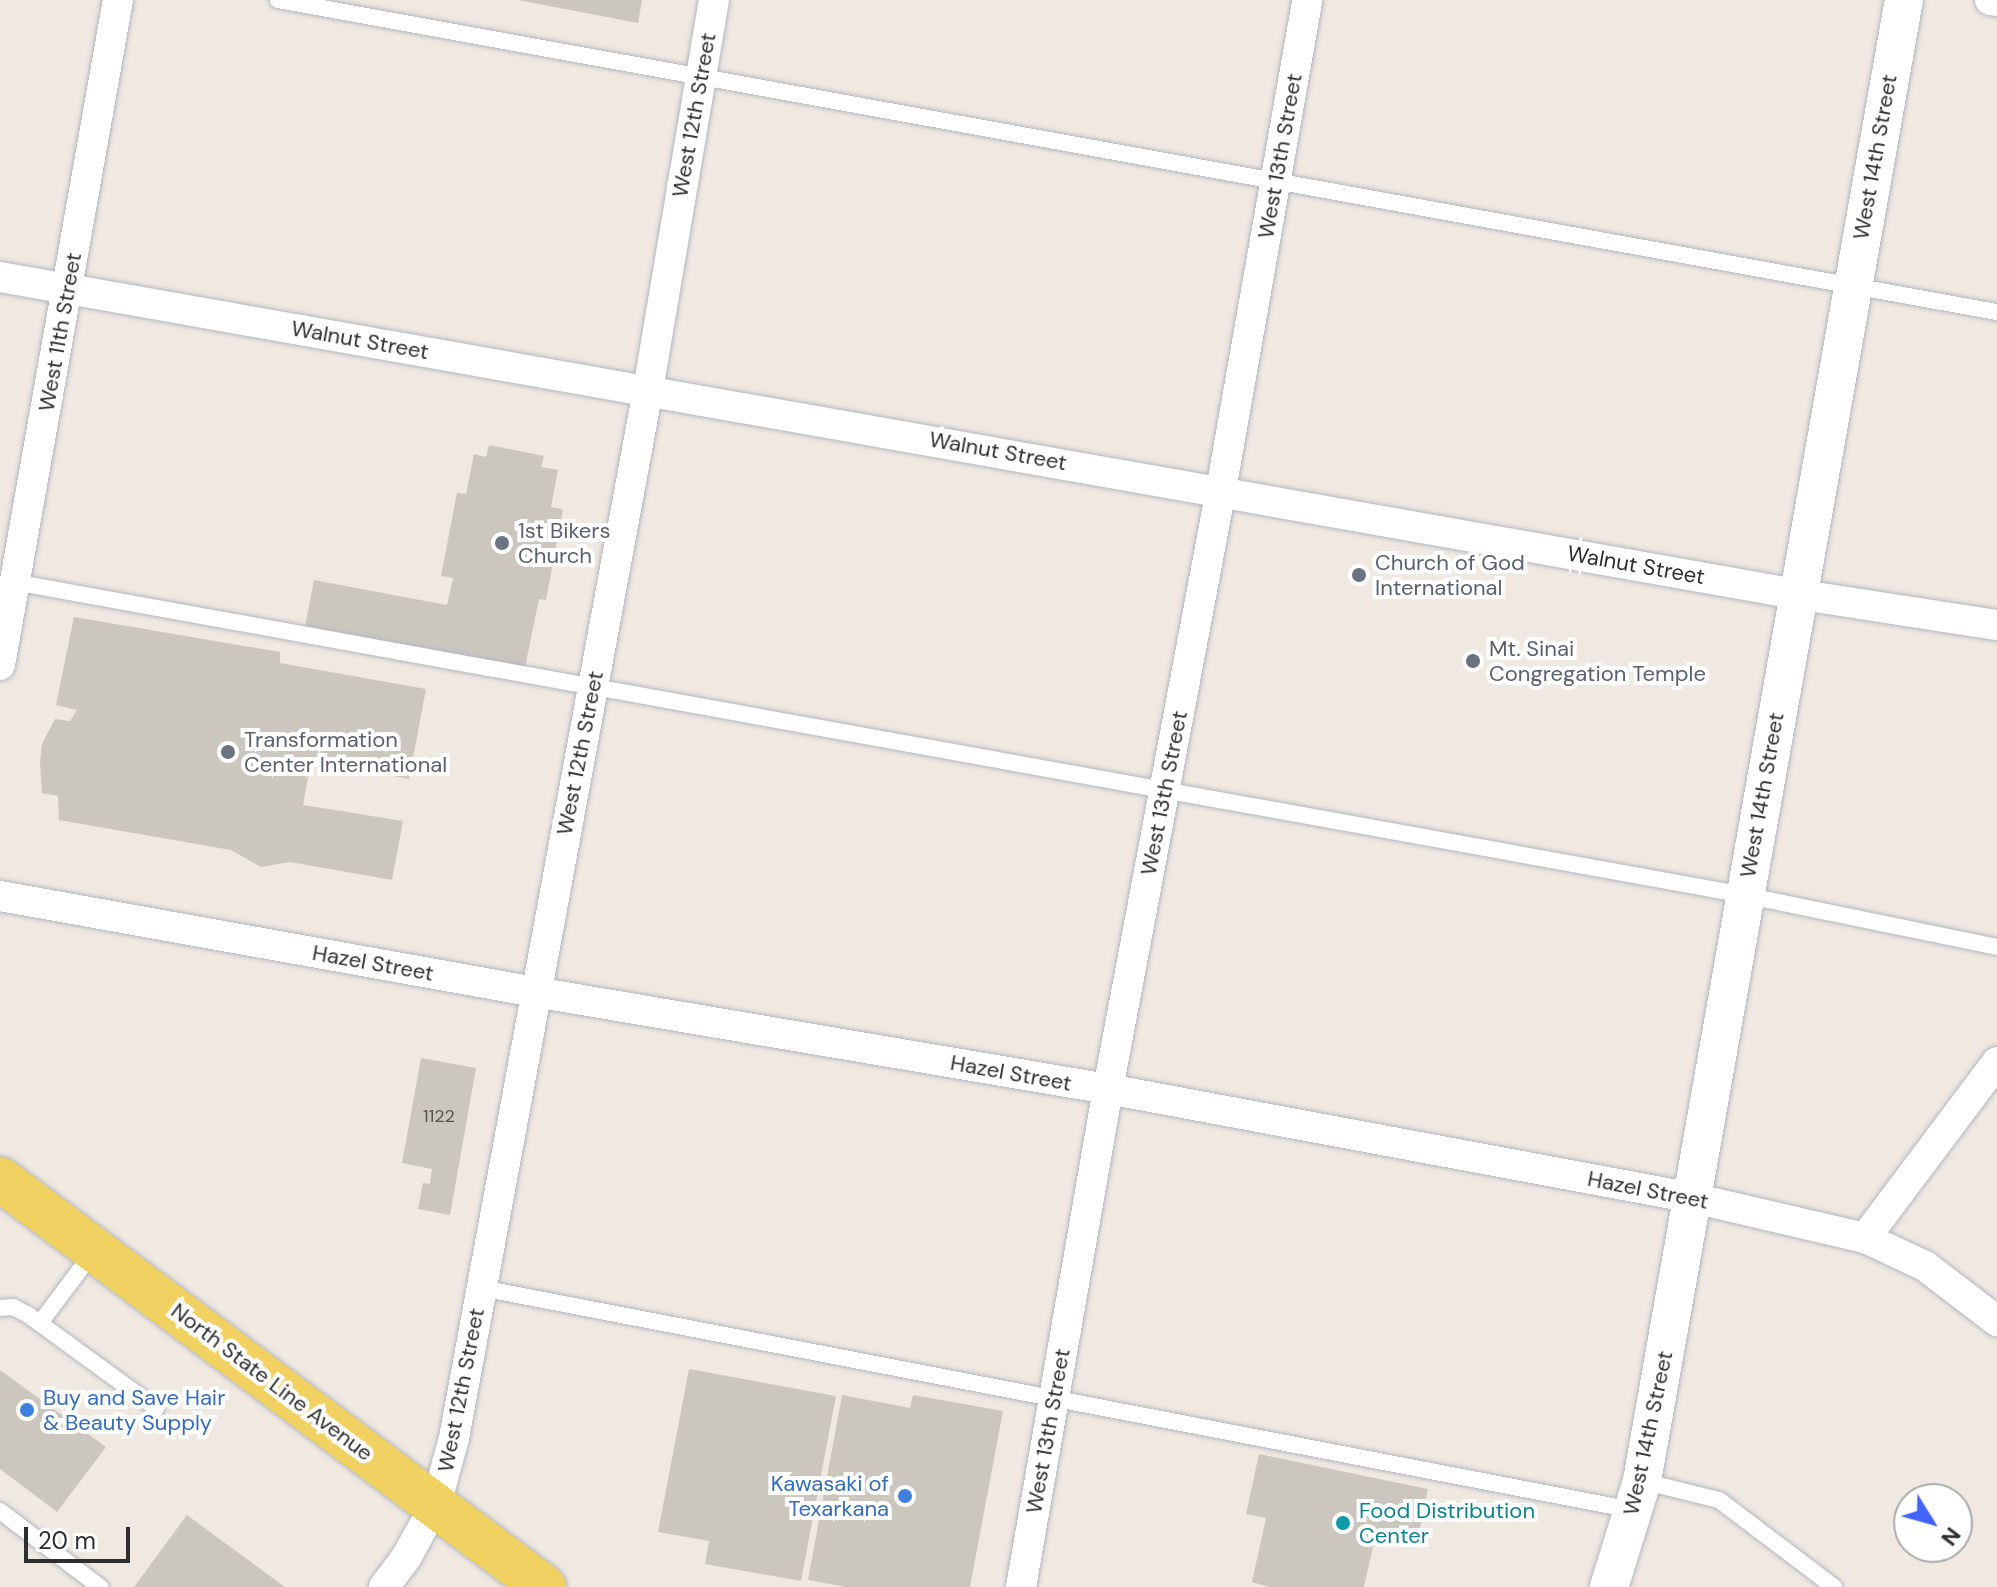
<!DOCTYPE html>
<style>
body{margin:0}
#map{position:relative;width:1997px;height:1587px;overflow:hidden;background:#efe9e1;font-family:"DM Sans",sans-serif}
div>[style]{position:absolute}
.building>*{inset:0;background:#cbc7bf}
.roads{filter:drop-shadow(0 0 2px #b4b7c1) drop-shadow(0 0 2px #b4b7c1)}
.service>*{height:16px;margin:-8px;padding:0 8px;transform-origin:8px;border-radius:8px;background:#fff}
.minor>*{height:30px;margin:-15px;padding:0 15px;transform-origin:15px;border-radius:15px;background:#fff}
.tertiary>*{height:38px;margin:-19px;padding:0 19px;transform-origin:19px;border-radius:19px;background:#fff}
.primary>*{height:44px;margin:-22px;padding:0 22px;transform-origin:22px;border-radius:22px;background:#f2d163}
.dots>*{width:22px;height:22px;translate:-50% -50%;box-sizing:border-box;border:4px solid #fff;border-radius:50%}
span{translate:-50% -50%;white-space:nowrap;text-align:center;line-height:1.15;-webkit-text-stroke:8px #fff;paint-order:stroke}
.number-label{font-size:18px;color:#555452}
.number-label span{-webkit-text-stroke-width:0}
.street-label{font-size:22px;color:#2e2e2e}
.worship-label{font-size:22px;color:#5b616d}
.left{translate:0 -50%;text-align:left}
.shop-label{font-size:22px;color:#366cbe}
.right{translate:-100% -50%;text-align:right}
.culture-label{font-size:22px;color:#0d838f}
.north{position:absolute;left:1893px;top:1483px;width:80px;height:80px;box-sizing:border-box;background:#fff;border:2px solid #ababab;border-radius:50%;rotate:127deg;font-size:22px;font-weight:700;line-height:32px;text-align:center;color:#2e2e2e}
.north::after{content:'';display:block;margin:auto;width:28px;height:36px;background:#4264fb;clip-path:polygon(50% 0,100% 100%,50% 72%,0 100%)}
.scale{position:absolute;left:24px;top:1527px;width:106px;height:36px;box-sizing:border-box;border:4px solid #2e2e2e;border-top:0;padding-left:10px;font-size:24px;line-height:28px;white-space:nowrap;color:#2e2e2e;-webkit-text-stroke:6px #fff;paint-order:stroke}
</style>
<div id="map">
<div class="building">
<div style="clip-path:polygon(518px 0,642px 0,638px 23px)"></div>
<div style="clip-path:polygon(489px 445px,544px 456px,541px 467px,558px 470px,551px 507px,563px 509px,546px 600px,539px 599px,525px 667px,305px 626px,314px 580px,447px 605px,453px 578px,441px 576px,457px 493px,466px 494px,474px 454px,486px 457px)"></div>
<div style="clip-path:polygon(74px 617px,280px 652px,280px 663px,426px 689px,409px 779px,311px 760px,303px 805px,403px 821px,392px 880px,290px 862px,261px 867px,231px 850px,59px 820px,58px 796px,42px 793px,40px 762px,42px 744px,55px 719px,70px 721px,77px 710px,56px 705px)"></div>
<div style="clip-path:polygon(421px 1058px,476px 1068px,450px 1215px,418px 1209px,423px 1183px,430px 1184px,432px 1169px,402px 1163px)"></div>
<div style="clip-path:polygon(689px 1369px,836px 1396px,801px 1581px,705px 1564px,709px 1541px,658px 1532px)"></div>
<div style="clip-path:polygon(0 1370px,106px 1447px,57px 1512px,0 1469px)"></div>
<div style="clip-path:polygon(842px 1395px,910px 1408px,913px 1395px,1003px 1411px,970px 1587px,845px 1587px,808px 1580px)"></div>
<div style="clip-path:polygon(1259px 1454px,1428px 1489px,1418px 1538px,1377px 1529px,1364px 1587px,1269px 1587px,1252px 1582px,1266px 1518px,1246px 1514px)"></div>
<div style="clip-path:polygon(187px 1515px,285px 1587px,134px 1587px)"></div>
</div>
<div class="roads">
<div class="service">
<div style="left:278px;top:0;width:1747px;rotate:10.29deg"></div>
<div style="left:8px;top:581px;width:1764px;rotate:10.25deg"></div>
<div style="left:1744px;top:895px;width:258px;rotate:11.6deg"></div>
<div style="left:481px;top:1288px;width:1173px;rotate:10.91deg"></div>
<div style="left:0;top:1308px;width:13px;rotate:-4deg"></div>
<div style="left:13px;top:1307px;width:16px;rotate:27deg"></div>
<div style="left:27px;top:1314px;width:160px;rotate:36.1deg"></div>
<div style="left:40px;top:1323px;width:90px;rotate:-53.1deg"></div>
<div style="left:1642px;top:1481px;width:79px;rotate:13.9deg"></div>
<div style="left:1719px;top:1500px;width:144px;rotate:37.1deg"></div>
<div style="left:0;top:1511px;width:126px;rotate:37.2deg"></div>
</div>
<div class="minor">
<div style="left:1990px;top:0;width:7px;rotate:8deg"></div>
<div style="left:0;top:277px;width:1824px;rotate:10.01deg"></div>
<div style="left:1796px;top:594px;width:203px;rotate:8.8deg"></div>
<div style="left:0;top:665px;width:675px;rotate:-79.94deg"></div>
<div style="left:0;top:896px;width:544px;rotate:10.17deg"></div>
<div style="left:535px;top:992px;width:581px;rotate:9.61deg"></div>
<div style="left:1108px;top:1089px;width:595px;rotate:10.55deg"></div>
<div style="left:1693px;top:1198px;width:177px;rotate:13.1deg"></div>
<div style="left:1865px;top:1238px;width:66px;rotate:25deg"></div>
<div style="left:1925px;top:1266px;width:91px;rotate:37.4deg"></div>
<div style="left:1865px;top:1238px;width:220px;rotate:-53.1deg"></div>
<div style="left:384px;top:1587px;width:39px;rotate:-53deg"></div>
<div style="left:407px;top:1556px;width:60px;rotate:-60.9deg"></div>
<div style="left:436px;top:1504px;width:68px;rotate:-74.7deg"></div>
<div style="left:454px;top:1438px;width:1066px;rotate:-79.51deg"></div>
<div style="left:648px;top:390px;width:396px;rotate:-80.4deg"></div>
<div style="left:1021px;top:1587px;width:506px;rotate:-80.09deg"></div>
<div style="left:1108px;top:1089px;width:610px;rotate:-79.32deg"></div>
<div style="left:1221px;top:490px;width:497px;rotate:-80deg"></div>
</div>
<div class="tertiary">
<div style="left:1609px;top:1587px;width:111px;rotate:-72.7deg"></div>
<div style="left:1642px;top:1481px;width:1504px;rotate:-79.97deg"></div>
</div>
<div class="primary">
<div style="left:0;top:1179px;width:680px;rotate:36.87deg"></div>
</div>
</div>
<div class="dots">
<div style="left:502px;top:543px;background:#6b7280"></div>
<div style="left:1359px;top:575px;background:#6b7280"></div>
<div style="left:1473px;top:661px;background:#6b7280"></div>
<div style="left:228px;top:752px;background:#6b7280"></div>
<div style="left:27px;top:1410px;background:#3f7fe0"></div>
<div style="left:905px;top:1496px;background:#3f7fe0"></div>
<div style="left:1343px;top:1523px;background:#0f9aa8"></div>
</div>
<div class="number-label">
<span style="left:439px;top:1116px">1122</span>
</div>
<div class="street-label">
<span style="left:694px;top:115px;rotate:-80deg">West 12th Street</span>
<span style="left:1280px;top:156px;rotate:-80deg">West 13th Street</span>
<span style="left:1875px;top:157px;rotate:-80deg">West 14th Street</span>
<span style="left:60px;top:332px;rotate:-80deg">West 11th Street</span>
<span style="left:360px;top:340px;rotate:10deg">Walnut Street</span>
<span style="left:998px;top:451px;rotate:10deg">Walnut Street</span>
<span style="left:1636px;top:565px;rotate:10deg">Walnut Street</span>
<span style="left:580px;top:753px;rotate:-79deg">West 12th Street</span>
<span style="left:1164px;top:793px;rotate:-79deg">West 13th Street</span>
<span style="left:1762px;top:795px;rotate:-80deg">West 14th Street</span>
<span style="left:373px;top:963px;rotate:10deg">Hazel Street</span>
<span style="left:1011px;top:1073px;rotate:10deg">Hazel Street</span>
<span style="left:1648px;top:1190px;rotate:11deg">Hazel Street</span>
<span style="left:272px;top:1382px;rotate:37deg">North State Line Avenue</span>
<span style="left:461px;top:1390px;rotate:-79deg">West 12th Street</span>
<span style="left:1048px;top:1431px;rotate:-80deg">West 13th Street</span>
<span style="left:1648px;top:1433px;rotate:-78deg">West 14th Street</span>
</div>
<div class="worship-label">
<span class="left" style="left:518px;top:543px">1st Bikers<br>Church</span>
<span class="left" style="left:1375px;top:575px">Church of God<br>International</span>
<span class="left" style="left:1489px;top:661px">Mt. Sinai<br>Congregation Temple</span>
<span class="left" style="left:244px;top:752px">Transformation<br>Center International</span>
</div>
<div class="shop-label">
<span class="left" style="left:43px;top:1410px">Buy and Save Hair<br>&amp; Beauty Supply</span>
<span class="right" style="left:889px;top:1496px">Kawasaki of<br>Texarkana</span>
</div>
<div class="culture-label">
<span class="left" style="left:1359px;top:1523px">Food Distribution<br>Center</span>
</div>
<div class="north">N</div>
<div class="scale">20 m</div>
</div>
